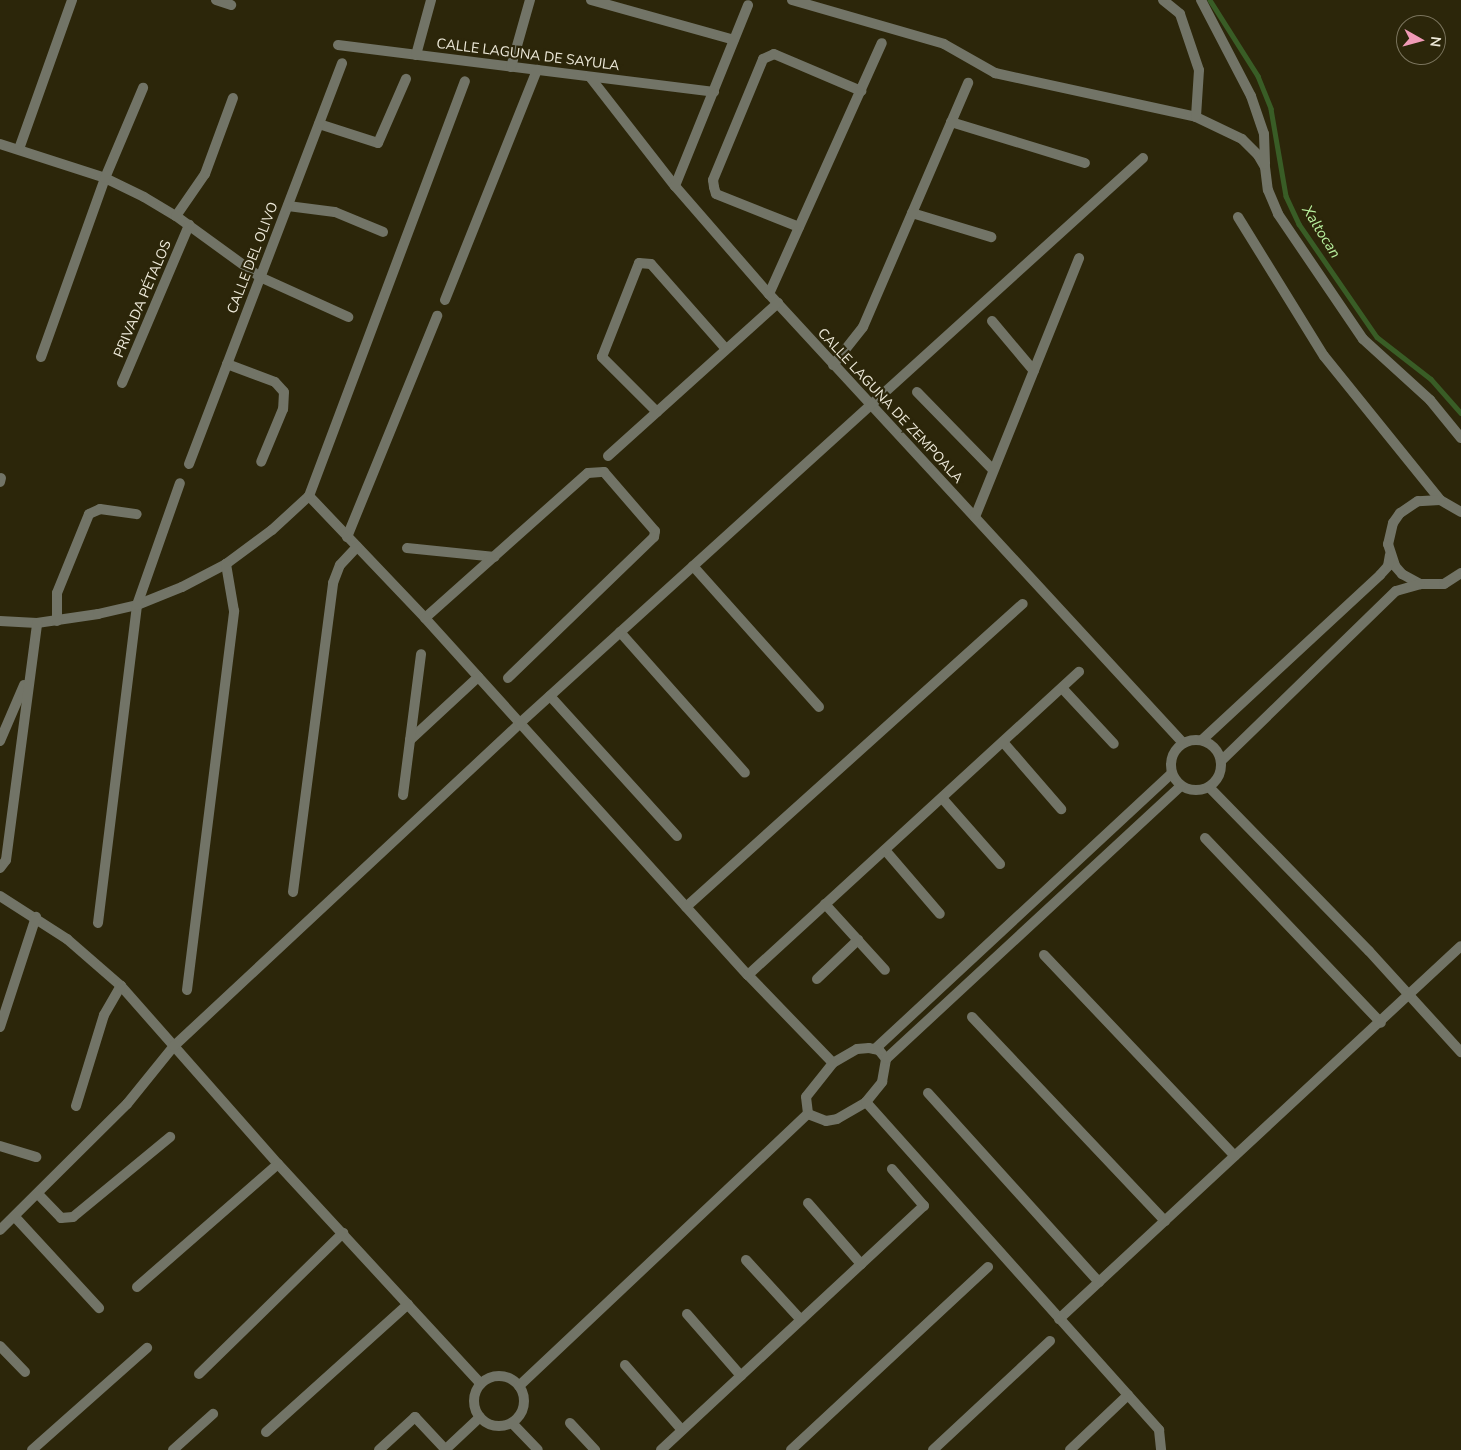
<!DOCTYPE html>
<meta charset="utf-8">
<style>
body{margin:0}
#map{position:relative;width:1461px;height:1450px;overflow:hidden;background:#2c260a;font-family:"Nunito Sans",sans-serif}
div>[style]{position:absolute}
.stream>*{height:4.5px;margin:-2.25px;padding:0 2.25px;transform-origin:2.25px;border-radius:2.25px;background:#395d26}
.minor>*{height:10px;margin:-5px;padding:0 5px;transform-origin:5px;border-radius:5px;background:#727467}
.minor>.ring{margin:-5px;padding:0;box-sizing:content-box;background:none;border:10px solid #727467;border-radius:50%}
span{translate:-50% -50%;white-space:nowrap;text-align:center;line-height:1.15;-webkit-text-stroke:4.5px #2c260a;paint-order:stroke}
.street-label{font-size:14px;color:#eeeada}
.water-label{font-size:15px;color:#b9f09e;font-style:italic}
.north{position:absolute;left:1396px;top:15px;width:50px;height:50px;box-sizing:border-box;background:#2c260a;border:1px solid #7a745d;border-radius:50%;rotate:97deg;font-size:14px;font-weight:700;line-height:20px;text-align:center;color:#eeeada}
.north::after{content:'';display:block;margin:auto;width:18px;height:22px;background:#f09ab6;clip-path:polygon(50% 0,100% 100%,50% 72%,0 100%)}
</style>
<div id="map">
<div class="stream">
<div style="left:1210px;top:0;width:90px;rotate:57.7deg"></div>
<div style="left:1258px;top:76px;width:35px;rotate:68deg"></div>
<div style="left:1271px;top:109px;width:88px;rotate:80.2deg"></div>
<div style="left:1286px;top:196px;width:31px;rotate:65deg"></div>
<div style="left:1299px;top:224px;width:137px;rotate:55.4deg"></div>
<div style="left:1377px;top:337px;width:68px;rotate:37.9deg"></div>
<div style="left:1431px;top:379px;width:45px;rotate:48.6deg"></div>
</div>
<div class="minor">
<div style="left:216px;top:0;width:16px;rotate:18deg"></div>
<div style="left:591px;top:0;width:148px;rotate:15.6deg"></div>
<div style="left:792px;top:0;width:158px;rotate:16.1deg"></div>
<div style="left:944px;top:44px;width:59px;rotate:29.6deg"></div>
<div style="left:995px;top:73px;width:206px;rotate:12.3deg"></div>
<div style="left:1196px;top:117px;width:51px;rotate:25.6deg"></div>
<div style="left:1242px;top:139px;width:23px;rotate:45deg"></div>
<div style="left:1258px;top:155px;width:14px;rotate:60deg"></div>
<div style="left:1265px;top:167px;width:23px;rotate:83deg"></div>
<div style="left:1268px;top:190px;width:26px;rotate:67deg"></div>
<div style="left:1278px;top:214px;width:151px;rotate:55.8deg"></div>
<div style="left:1363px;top:339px;width:91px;rotate:42.3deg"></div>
<div style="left:1430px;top:400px;width:49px;rotate:50.8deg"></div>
<div style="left:1163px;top:0;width:22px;rotate:39deg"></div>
<div style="left:1180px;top:14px;width:59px;rotate:71.3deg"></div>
<div style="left:1199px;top:70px;width:47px;rotate:93.7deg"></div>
<div style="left:1201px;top:0;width:108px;rotate:62.5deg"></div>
<div style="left:1251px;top:96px;width:40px;rotate:71.1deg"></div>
<div style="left:1264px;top:134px;width:30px;rotate:88deg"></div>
<div style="left:338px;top:45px;width:379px;rotate:7.1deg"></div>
<div style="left:416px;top:55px;width:57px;rotate:-74.7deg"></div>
<div style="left:511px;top:67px;width:70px;rotate:-74.2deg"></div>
<div style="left:590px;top:77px;width:138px;rotate:52.1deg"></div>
<div style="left:675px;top:186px;width:143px;rotate:49deg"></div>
<div style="left:769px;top:294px;width:611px;rotate:47.32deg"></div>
<div style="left:951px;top:122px;width:140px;rotate:17deg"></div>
<div style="left:319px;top:124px;width:62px;rotate:17.9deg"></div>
<div style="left:378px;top:143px;width:70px;rotate:-66.4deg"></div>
<div style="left:0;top:144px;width:110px;rotate:17.9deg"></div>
<div style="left:105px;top:178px;width:43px;rotate:26deg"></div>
<div style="left:144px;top:197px;width:37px;rotate:31deg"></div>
<div style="left:176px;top:216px;width:104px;rotate:36deg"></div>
<div style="left:260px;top:277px;width:97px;rotate:24.4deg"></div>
<div style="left:19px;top:149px;width:158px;rotate:-70.4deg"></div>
<div style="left:675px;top:186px;width:195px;rotate:-68deg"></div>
<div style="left:288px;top:206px;width:47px;rotate:7.3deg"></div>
<div style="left:335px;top:212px;width:52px;rotate:22.6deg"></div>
<div style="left:912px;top:213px;width:83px;rotate:16.9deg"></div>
<div style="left:176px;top:216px;width:51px;rotate:-55.4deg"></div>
<div style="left:205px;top:174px;width:81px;rotate:-69.8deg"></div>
<div style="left:1238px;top:217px;width:163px;rotate:58.3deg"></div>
<div style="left:1324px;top:356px;width:185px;rotate:51.1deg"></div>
<div style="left:799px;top:227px;width:89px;rotate:-158.3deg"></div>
<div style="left:716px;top:194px;width:7px;rotate:-106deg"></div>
<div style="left:714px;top:187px;width:7px;rotate:-98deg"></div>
<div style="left:713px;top:180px;width:131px;rotate:-67.5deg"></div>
<div style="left:763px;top:59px;width:12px;rotate:-24deg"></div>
<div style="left:774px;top:54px;width:95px;rotate:23deg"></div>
<div style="left:769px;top:294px;width:275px;rotate:-65.8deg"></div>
<div style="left:445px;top:300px;width:248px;rotate:-68.2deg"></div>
<div style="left:992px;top:321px;width:65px;rotate:50deg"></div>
<div style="left:41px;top:357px;width:190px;rotate:-70.3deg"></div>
<div style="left:105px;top:178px;width:98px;rotate:-67.1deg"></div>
<div style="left:227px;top:364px;width:51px;rotate:20.6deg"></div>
<div style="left:275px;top:382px;width:13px;rotate:48deg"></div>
<div style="left:284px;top:392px;width:17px;rotate:93deg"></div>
<div style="left:283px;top:409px;width:57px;rotate:112.5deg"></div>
<div style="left:833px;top:365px;width:48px;rotate:-51.7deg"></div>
<div style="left:863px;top:327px;width:266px;rotate:-66.7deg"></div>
<div style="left:122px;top:383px;width:172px;rotate:-67deg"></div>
<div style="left:917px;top:392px;width:109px;rotate:45.7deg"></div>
<div style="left:657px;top:412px;width:78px;rotate:-135deg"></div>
<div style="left:602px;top:357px;width:101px;rotate:-68.5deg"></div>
<div style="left:639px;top:263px;width:12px;rotate:5deg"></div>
<div style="left:651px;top:264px;width:113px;rotate:48.6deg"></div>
<div style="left:608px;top:456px;width:229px;rotate:-42deg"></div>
<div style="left:189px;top:464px;width:429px;rotate:-69.1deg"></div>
<div style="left:0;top:482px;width:4px;rotate:-76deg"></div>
<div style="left:309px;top:496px;width:168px;rotate:46.4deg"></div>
<div style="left:425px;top:618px;width:481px;rotate:47.9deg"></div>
<div style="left:748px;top:975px;width:122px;rotate:46deg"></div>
<div style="left:1461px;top:512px;width:24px;rotate:-150deg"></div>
<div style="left:1440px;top:500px;width:22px;rotate:177deg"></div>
<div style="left:1418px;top:501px;width:22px;rotate:146deg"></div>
<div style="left:1400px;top:513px;width:12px;rotate:125deg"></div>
<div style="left:1393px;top:523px;width:22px;rotate:103deg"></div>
<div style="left:1388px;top:544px;width:23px;rotate:72deg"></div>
<div style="left:1395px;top:566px;width:11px;rotate:49deg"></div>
<div style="left:1402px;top:574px;width:21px;rotate:29deg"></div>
<div style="left:1420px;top:584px;width:24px"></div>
<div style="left:1444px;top:584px;width:20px;rotate:-33deg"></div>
<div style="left:975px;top:517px;width:279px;rotate:-68.1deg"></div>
<div style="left:347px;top:537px;width:239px;rotate:-67.8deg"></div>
<div style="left:407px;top:548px;width:88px;rotate:5.8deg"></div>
<div style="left:693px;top:566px;width:189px;rotate:48.2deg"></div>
<div style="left:425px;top:618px;width:218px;rotate:-41.7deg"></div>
<div style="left:588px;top:473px;width:16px;rotate:-4deg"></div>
<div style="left:604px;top:472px;width:78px;rotate:49.2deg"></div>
<div style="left:655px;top:531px;width:6px;rotate:99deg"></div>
<div style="left:654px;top:537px;width:203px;rotate:136deg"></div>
<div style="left:0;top:621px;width:37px;rotate:3deg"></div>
<div style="left:37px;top:623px;width:62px;rotate:-8.4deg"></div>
<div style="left:98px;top:614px;width:40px;rotate:-13deg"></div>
<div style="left:137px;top:605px;width:48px;rotate:-21.8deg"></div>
<div style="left:182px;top:587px;width:50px;rotate:-27.6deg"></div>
<div style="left:226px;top:564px;width:57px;rotate:-36.5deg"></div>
<div style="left:272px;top:530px;width:50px;rotate:-42.6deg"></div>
<div style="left:309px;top:496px;width:443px;rotate:-69.4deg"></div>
<div style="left:57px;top:621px;width:28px;rotate:-90deg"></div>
<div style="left:57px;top:593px;width:85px;rotate:-67.9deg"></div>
<div style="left:89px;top:514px;width:12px;rotate:-24deg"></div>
<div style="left:100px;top:509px;width:37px;rotate:8deg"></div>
<div style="left:620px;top:632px;width:188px;rotate:48.4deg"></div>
<div style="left:1062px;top:688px;width:76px;rotate:47.1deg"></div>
<div style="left:550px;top:696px;width:189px;rotate:47.8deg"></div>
<div class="ring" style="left:1171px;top:740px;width:40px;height:40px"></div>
<div style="left:410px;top:740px;width:93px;rotate:-42.8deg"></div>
<div style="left:1202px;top:740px;width:243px;rotate:-42.8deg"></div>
<div style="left:1380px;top:575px;width:12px;rotate:-48deg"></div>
<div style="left:1388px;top:566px;width:11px;rotate:-80deg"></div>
<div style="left:0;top:741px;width:61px;rotate:-66.8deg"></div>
<div style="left:1003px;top:742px;width:89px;rotate:49.1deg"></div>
<div style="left:1221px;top:761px;width:244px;rotate:-44.2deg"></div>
<div style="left:1396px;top:591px;width:25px;rotate:-16deg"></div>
<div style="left:1209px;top:787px;width:229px;rotate:45.7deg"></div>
<div style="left:1369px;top:951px;width:137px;rotate:47.7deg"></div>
<div style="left:403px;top:795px;width:142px;rotate:-82.7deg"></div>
<div style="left:942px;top:798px;width:88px;rotate:48.7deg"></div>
<div style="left:1205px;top:838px;width:255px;rotate:46.4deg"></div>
<div style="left:885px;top:850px;width:84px;rotate:49.3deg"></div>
<div style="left:0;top:868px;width:10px;rotate:-53deg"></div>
<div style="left:6px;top:860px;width:239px;rotate:-82.5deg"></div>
<div style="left:293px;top:892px;width:312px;rotate:-82.6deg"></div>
<div style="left:333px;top:583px;width:19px;rotate:-69deg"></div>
<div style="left:340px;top:565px;width:25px;rotate:-47deg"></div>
<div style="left:0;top:896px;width:80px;rotate:32.7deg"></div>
<div style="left:67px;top:939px;width:72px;rotate:41deg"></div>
<div style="left:121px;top:986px;width:237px;rotate:48.6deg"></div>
<div style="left:278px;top:1164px;width:299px;rotate:47.3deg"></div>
<div style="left:825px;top:904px;width:89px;rotate:47.7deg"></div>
<div style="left:686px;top:907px;width:453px;rotate:-42deg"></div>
<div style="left:98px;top:923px;width:320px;rotate:-83deg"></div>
<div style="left:137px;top:605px;width:129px;rotate:-70.6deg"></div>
<div style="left:1044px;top:955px;width:277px;rotate:46.5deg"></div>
<div style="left:748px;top:975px;width:449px;rotate:-42.5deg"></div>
<div style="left:817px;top:979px;width:57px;rotate:-43.6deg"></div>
<div style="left:187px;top:990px;width:382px;rotate:-82.9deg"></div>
<div style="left:234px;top:611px;width:48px;rotate:-99.7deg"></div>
<div style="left:972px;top:1017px;width:281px;rotate:46.6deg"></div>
<div style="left:0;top:1027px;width:116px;rotate:-71.9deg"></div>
<div style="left:875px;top:1049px;width:405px;rotate:-42.9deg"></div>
<div style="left:886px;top:1059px;width:11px;rotate:-128deg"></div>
<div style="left:879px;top:1050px;width:10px;rotate:-169deg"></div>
<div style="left:869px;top:1048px;width:12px;rotate:175deg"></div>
<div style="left:857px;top:1049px;width:28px;rotate:150deg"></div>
<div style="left:833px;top:1063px;width:43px;rotate:128.5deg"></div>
<div style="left:806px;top:1097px;width:17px;rotate:83deg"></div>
<div style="left:808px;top:1114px;width:19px;rotate:21deg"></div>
<div style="left:826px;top:1121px;width:11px;rotate:-10deg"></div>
<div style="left:837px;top:1119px;width:34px;rotate:-30deg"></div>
<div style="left:866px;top:1102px;width:26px;rotate:-51deg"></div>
<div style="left:882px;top:1082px;width:23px;rotate:-80deg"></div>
<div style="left:886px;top:1059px;width:402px;rotate:-42.8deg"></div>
<div style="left:928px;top:1093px;width:255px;rotate:47.9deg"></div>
<div style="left:866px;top:1102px;width:440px;rotate:48.2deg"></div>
<div style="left:1159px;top:1430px;width:20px;rotate:84deg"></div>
<div style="left:76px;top:1106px;width:95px;rotate:-72.9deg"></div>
<div style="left:104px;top:1015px;width:34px;rotate:-60deg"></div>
<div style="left:0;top:1146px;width:38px;rotate:17deg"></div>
<div style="left:39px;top:1195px;width:32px;rotate:46deg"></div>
<div style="left:61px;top:1218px;width:12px;rotate:-5deg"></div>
<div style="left:73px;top:1217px;width:126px;rotate:-39.5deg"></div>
<div style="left:808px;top:1203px;width:81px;rotate:49deg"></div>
<div style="left:15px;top:1217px;width:124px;rotate:47.3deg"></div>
<div style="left:0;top:1230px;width:179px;rotate:-44.8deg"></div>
<div style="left:127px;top:1104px;width:75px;rotate:-51deg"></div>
<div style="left:174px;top:1046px;width:473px;rotate:-43deg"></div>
<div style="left:520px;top:723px;width:841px;rotate:-42.2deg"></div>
<div style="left:746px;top:1260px;width:81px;rotate:47.5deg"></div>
<div style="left:137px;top:1287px;width:187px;rotate:-41.1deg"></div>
<div style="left:687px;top:1314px;width:82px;rotate:48.9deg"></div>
<div style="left:1059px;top:1319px;width:548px;rotate:-42.86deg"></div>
<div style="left:0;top:1346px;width:36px;rotate:46deg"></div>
<div style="left:625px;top:1365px;width:86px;rotate:48.8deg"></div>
<div style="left:199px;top:1374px;width:202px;rotate:-44.4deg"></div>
<div class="ring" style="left:474px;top:1376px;width:40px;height:40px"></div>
<div style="left:519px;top:1386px;width:397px;rotate:-43.3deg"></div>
<div style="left:512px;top:1423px;width:37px;rotate:46deg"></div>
<div style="left:570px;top:1423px;width:37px;rotate:47deg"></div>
<div style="left:266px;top:1432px;width:191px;rotate:-42deg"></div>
<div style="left:32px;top:1450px;width:154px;rotate:-41.6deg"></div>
<div style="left:173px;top:1450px;width:54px;rotate:-42deg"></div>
<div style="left:379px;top:1450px;width:49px;rotate:-42.5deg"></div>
<div style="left:415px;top:1417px;width:44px;rotate:46.8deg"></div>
<div style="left:445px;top:1450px;width:48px;rotate:-43.3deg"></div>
<div style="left:661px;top:1450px;width:359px;rotate:-42.9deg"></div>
<div style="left:924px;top:1206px;width:49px;rotate:-130.9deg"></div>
<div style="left:791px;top:1450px;width:269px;rotate:-42.9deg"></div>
<div style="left:933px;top:1450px;width:160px;rotate:-43deg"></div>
<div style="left:1070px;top:1450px;width:80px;rotate:-43.5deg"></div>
</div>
<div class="street-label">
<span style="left:528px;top:55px;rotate:7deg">CALLE LAGUNA DE SAYULA</span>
<span style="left:253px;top:258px;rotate:-69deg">CALLE DEL OLIVO</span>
<span style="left:143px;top:299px;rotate:-67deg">PRIVADA PÉTALOS</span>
<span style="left:890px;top:406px;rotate:47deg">CALLE LAGUNA DE ZEMPOALA</span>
</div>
<div class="water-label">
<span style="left:1321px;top:232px;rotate:58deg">Xaltocan</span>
</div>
<div class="north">N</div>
</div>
